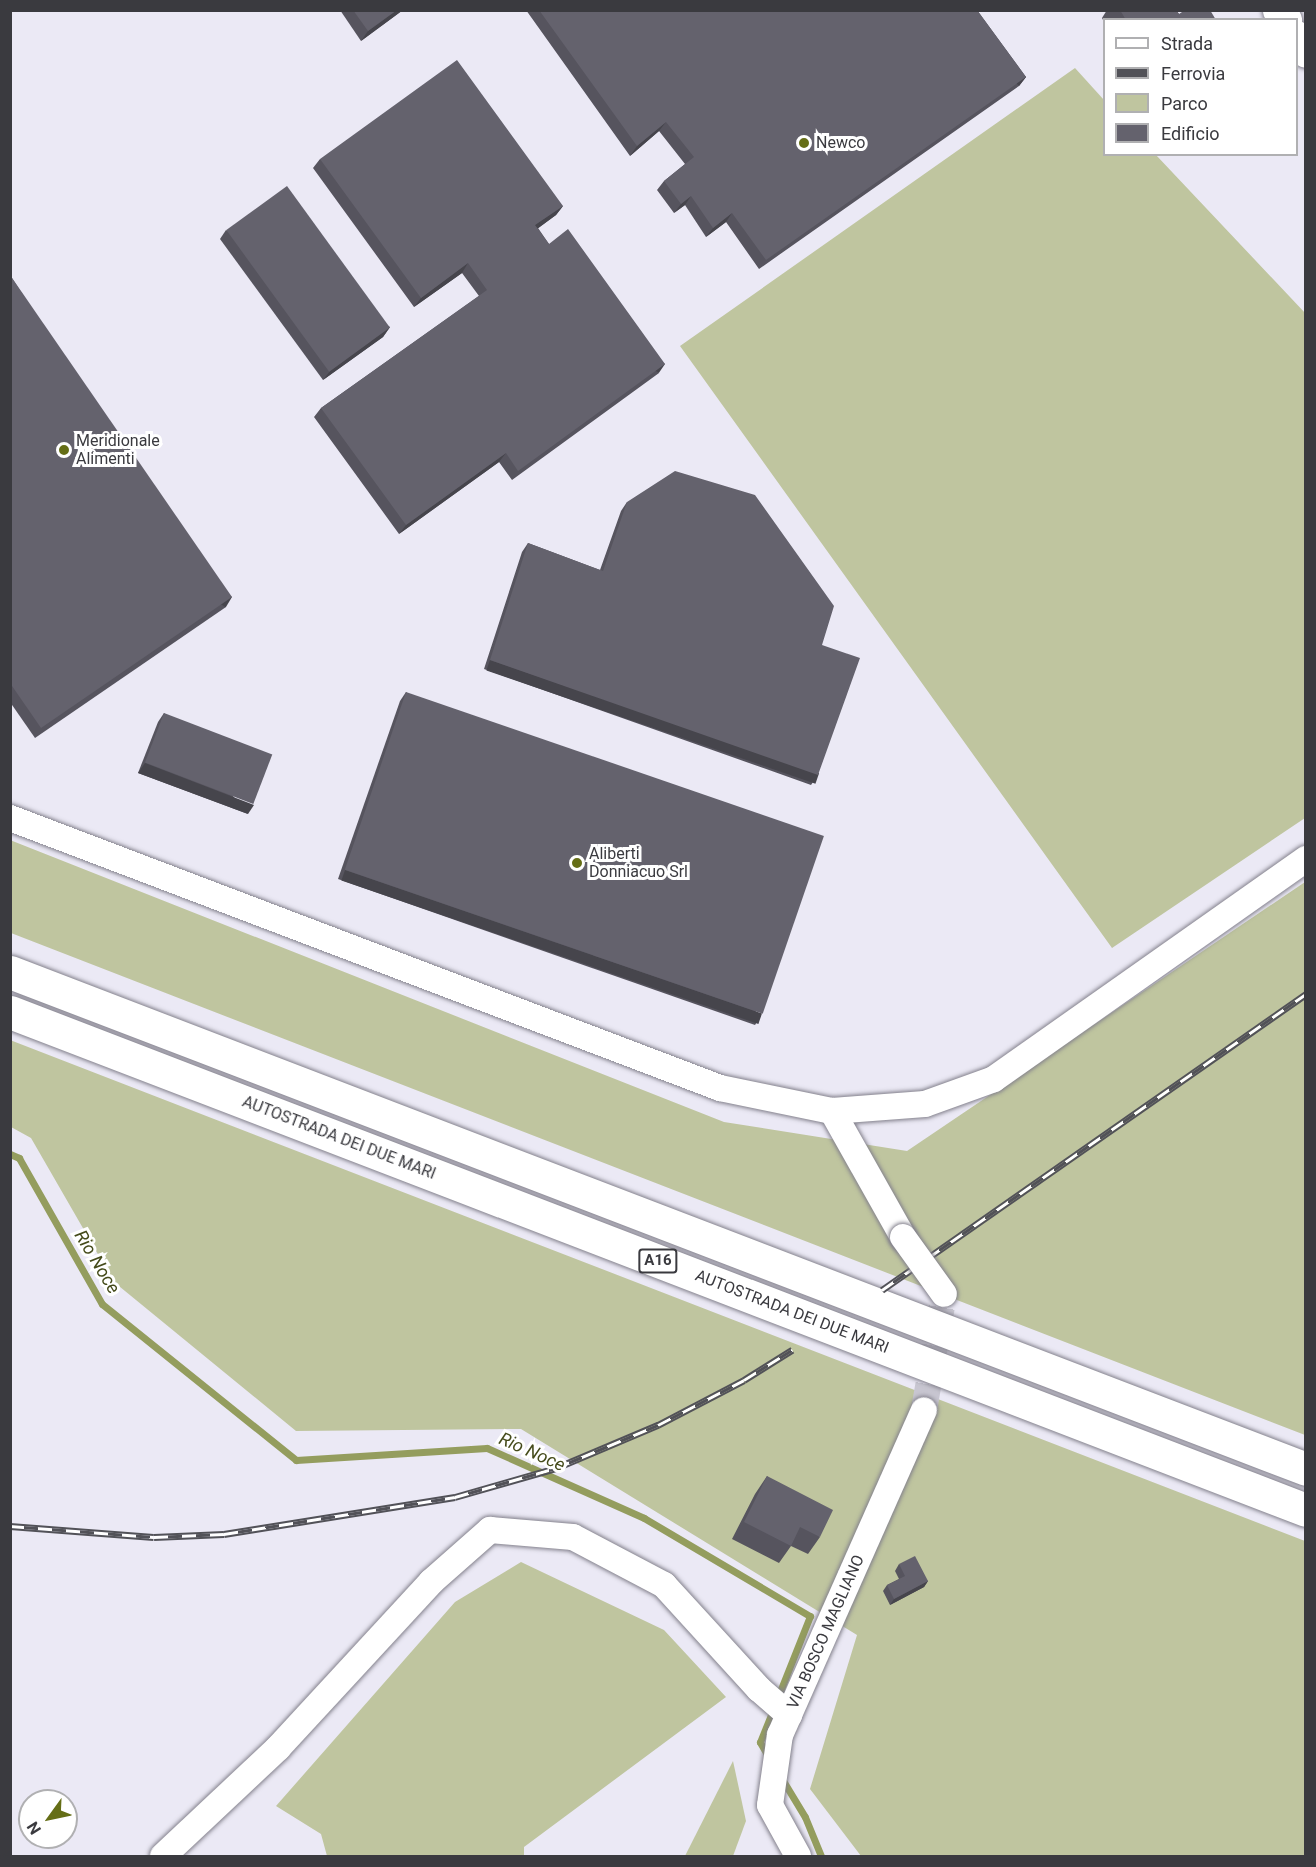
<!DOCTYPE html>
<style>
body{margin:0}
#map{position:relative;width:1316px;height:1867px;overflow:hidden;background:#ebe9f5;font-family:Roboto,sans-serif}
div>[style]{position:absolute}
.green>*{inset:0;background:#bfc59f}
.stream>*{height:7px;margin:-3.5px;padding:0 3.5px;transform-origin:3.5px;border-radius:3.5px;background:#949d5e}
.street-tunnel>*{height:26px;margin-top:-13px;transform-origin:0;background:repeating-linear-gradient(90deg,#c8c6d1 0 26px,transparent 0 39px)}
.roads{filter:drop-shadow(0 0 2px #83818c) drop-shadow(0 0 2px #83818c)}
.street>*{height:26px;margin:-13px;padding:0 13px;transform-origin:13px;border-radius:13px;background:#fff}
.secondary>*{height:33px;margin:-16.5px;padding:0 16.5px;transform-origin:16.5px;border-radius:16.5px;background:#fff}
.highway>*{height:33px;margin:-16.5px;padding:0 16.5px;transform-origin:16.5px;border-radius:16.5px;background:#fff}
.rail>*{height:7px;margin-top:-3.5px;transform-origin:0;background:repeating-linear-gradient(90deg,#fff 0 14px,#525258 0 28px);box-sizing:border-box;border-block:2px solid #525258}
.bridges{filter:drop-shadow(0 0 2px #83818c) drop-shadow(0 0 2px #83818c)}
.street-bridge>*{height:26px;margin:-13px;padding:0 13px;transform-origin:13px;border-radius:13px;background:#fff}
.wall>*{inset:0;background:#56545e}
.shaded-wall>*{inset:0;background:#46454c;transform-origin:0 0}
.building>*{inset:0;background:#64626d;transform-origin:0 0}
.dots>*{width:16px;height:16px;translate:-50% -50%;box-sizing:border-box;border:3px solid #fff;border-radius:50%}
span{translate:-50% -50%;white-space:nowrap;text-align:center;line-height:1.15;-webkit-text-stroke:6px #fff;paint-order:stroke}
.shield-label span{padding:2px 4px;background:#fff;border:2px solid;border-radius:4px;-webkit-text-stroke-width:0}
.shield-label{font-size:15px;color:#3a3a3f;font-weight:700}
.poi-label{font-size:16px;color:#3a3a3f}
.left{translate:0 -50%;text-align:left}
.street-label{font-size:16px;color:#3a3a3f}
.water-label{font-size:18px;color:#454b1b;font-style:italic}
.frame{position:absolute;inset:0;border:12px solid #3a3a3f;pointer-events:none}
.legend{position:absolute;left:1103px;top:18px;width:195px;height:138px;box-sizing:border-box;background:#fff;border:2px solid #b0b0b2;margin:0;padding:8px 10px;list-style:none;font-size:18px;color:#3a3a3f}
.legend li{display:flex;align-items:center;gap:12px;height:30px}
.legend b{width:30px;border:2px solid #b0b0b2}
.north{position:absolute;left:18px;top:1789px;width:60px;height:60px;box-sizing:border-box;background:#fff;border:2px solid #b0b0b2;border-radius:50%;rotate:237deg;font-size:16px;font-weight:700;line-height:24px;text-align:center;color:#3a3a3f}
.north::after{content:'';display:block;margin:auto;width:21px;height:27px;background:#656e16;clip-path:polygon(50% 0,100% 100%,50% 72%,0 100%)}
</style>
<div id="map">
<div class="green">
<div style="clip-path:polygon(1075px 68px,1104px 100px,1104px 154px,1156px 155px,1306px 314px,1305px 818px,1112px 948px,680px 346px)"></div>
<div style="clip-path:polygon(10px 840px,724px 1122px,907px 1151px,1305px 882px,1305px 1435px,11px 933px)"></div>
<div style="clip-path:polygon(10px 1040px,1305px 1541px,1305px 1856px,861px 1856px,810px 1789px,857px 1635px,521px 1429px,296px 1431px,114px 1282px,31px 1138px,11px 1127px)"></div>
<div style="clip-path:polygon(521px 1562px,664px 1630px,726px 1697px,524px 1847px,524px 1856px,327px 1856px,321px 1834px,276px 1806px,455px 1602px)"></div>
<div style="clip-path:polygon(733px 1761px,746px 1821px,733px 1856px,685px 1856px)"></div>
</div>
<div class="stream">
<div style="left:10px;top:1154px;width:10px;rotate:24deg"></div>
<div style="left:19px;top:1158px;width:168px;rotate:60.4deg"></div>
<div style="left:102px;top:1304px;width:249px;rotate:38.8deg"></div>
<div style="left:296px;top:1460px;width:191px;rotate:-3.6deg"></div>
<div style="left:487px;top:1448px;width:172px;rotate:24deg"></div>
<div style="left:644px;top:1518px;width:193px;rotate:30.6deg"></div>
<div style="left:810px;top:1616px;width:89px;rotate:111.7deg"></div>
<div style="left:768px;top:1756px;width:16px;rotate:-120deg"></div>
<div style="left:760px;top:1742px;width:35px;rotate:-68deg"></div>
<div style="left:782px;top:1779px;width:44px;rotate:58.8deg"></div>
<div style="left:805px;top:1817px;width:42px;rotate:67.7deg"></div>
</div>
<div class="street-tunnel">
<div style="left:924px;top:1410px;width:118px;rotate:-80.2deg"></div>
</div>
<div class="roads">
<div class="street">
<div style="left:10px;top:818px;width:760px;rotate:20.82deg"></div>
<div style="left:720px;top:1088px;width:114px;rotate:11.6deg"></div>
<div style="left:832px;top:1111px;width:93px;rotate:-4.3deg"></div>
<div style="left:925px;top:1104px;width:73px;rotate:-19.9deg"></div>
<div style="left:994px;top:1079px;width:382px;rotate:-35.2deg"></div>
<div style="left:832px;top:1111px;width:145px;rotate:60.6deg"></div>
<div style="left:163px;top:1856px;width:158px;rotate:-43.2deg"></div>
<div style="left:278px;top:1748px;width:226px;rotate:-47.3deg"></div>
<div style="left:431px;top:1582px;width:79px;rotate:-41.4deg"></div>
<div style="left:490px;top:1530px;width:83px;rotate:4.8deg"></div>
<div style="left:573px;top:1537px;width:103px;rotate:27.8deg"></div>
<div style="left:664px;top:1585px;width:141px;rotate:47.6deg"></div>
<div style="left:759px;top:1689px;width:40px;rotate:41deg"></div>
<div style="left:798px;top:1856px;width:58px;rotate:-118.8deg"></div>
<div style="left:770px;top:1805px;width:71px;rotate:-81.9deg"></div>
<div style="left:780px;top:1735px;width:355px;rotate:-66.1deg"></div>
</div>
<div class="secondary">
<div style="left:1279px;top:10px;width:12px;rotate:59deg"></div>
<div style="left:1296px;top:37px;width:17px;rotate:54deg"></div>
</div>
<div class="highway">
<div style="left:10px;top:972px;width:1388px;rotate:20.98deg"></div>
<div style="left:10px;top:1012px;width:1388px;rotate:21.02deg"></div>
</div>
</div>
<div class="rail">
<div style="left:882px;top:1290px;width:517px;rotate:-34.92deg"></div>
<div style="left:10px;top:1526px;width:144px;rotate:4.4deg"></div>
<div style="left:154px;top:1537px;width:70px;rotate:-2.5deg"></div>
<div style="left:224px;top:1534px;width:234px;rotate:-9.1deg"></div>
<div style="left:455px;top:1497px;width:105px;rotate:-16deg"></div>
<div style="left:556px;top:1468px;width:111px;rotate:-22.9deg"></div>
<div style="left:658px;top:1425px;width:97px;rotate:-27.6deg"></div>
<div style="left:744px;top:1380px;width:57px;rotate:-32deg"></div>
</div>
<div class="bridges">
<div class="street-bridge">
<div style="left:903px;top:1237px;width:70px;rotate:54.3deg"></div>
</div>
</div>
<div class="wall">
<div style="clip-path:polygon(340px 10px,403px 10px,361px 41px)"></div>
<div style="clip-path:polygon(526px 10px,977px 10px,1026px 77px,1019px 86px,759px 269px,726px 222px,706px 237px,685px 205px,674px 213px,657px 190px,664px 181px,685px 164px,659px 131px,630px 156px)"></div>
<div style="clip-path:polygon(1107px 10px,1176px 10px,1179px 14px,1216px 20px,1104px 20px,1104px 22px,1102px 18px)"></div>
<div style="clip-path:polygon(320px 159px,563px 206px,556px 215px,538px 228px,549px 244px,659px 373px,512px 480px,499px 462px,399px 534px,314px 417px,321px 408px,479px 296px,462px 273px,414px 307px,313px 168px)"></div>
<div style="clip-path:polygon(226px 230px,390px 327px,383px 337px,323px 380px,220px 239px)"></div>
<div style="clip-path:polygon(10px 275px,226px 607px,35px 738px,10px 702px)"></div>
<div style="clip-path:polygon(627px 502px,822px 645px,818px 775px,811px 785px,484px 669px,522px 552px,528px 543px,600px 570px,621px 511px)"></div>
<div style="clip-path:polygon(406px 692px,761px 1016px,755px 1025px,338px 879px,400px 701px)"></div>
<div style="clip-path:polygon(164px 713px,248px 814px,138px 773px,158px 722px)"></div>
<div style="clip-path:polygon(767px 1476px,820px 1537px,808px 1554px,791px 1546px,779px 1563px,732px 1539px,755px 1494px)"></div>
<div style="clip-path:polygon(899px 1564px,928px 1581px,924px 1587px,890px 1605px,883px 1591px,887px 1585px,899px 1579px,895px 1571px)"></div>
</div>
<div class="shaded-wall">
<div style="clip-path:polygon(397px 10px,403px 10px,361px 41px,368px 31px)"></div>
<div style="left:1026px;top:77px;width:11px;height:318px;rotate:128deg"></div>
<div style="clip-path:polygon(666px 122px,659px 131px,630px 156px,637px 146px)"></div>
<div style="clip-path:polygon(691px 196px,685px 205px,674px 213px,681px 204px)"></div>
<div style="clip-path:polygon(563px 206px,556px 215px,529px 235px,535px 225px)"></div>
<div style="clip-path:polygon(732px 213px,726px 222px,706px 237px,713px 228px)"></div>
<div style="clip-path:polygon(468px 263px,462px 273px,414px 307px,421px 298px)"></div>
<div style="clip-path:polygon(390px 327px,383px 337px,323px 380px,330px 371px)"></div>
<div style="left:665px;top:364px;width:11px;height:182px;rotate:124deg"></div>
<div style="clip-path:polygon(506px 453px,499px 462px,399px 534px,406px 525px)"></div>
<div style="left:232px;top:597px;width:12px;height:232px;rotate:121deg"></div>
<div style="left:490px;top:660px;width:348px;height:11px;rotate:19deg"></div>
<div style="clip-path:polygon(145px 763px,254px 805px,248px 814px,138px 773px)"></div>
<div style="left:345px;top:870px;width:441px;height:11px;rotate:19deg"></div>
<div style="clip-path:polygon(928px 1581px,924px 1587px,890px 1605px,894px 1599px)"></div>
</div>
<div class="building">
<div style="clip-path:polygon(353px 10px,397px 10px,368px 31px)"></div>
<div style="clip-path:polygon(539px 10px,977px 10px,1026px 77px,766px 260px,732px 213px,713px 228px,691px 196px,681px 204px,664px 181px,694px 157px,666px 122px,637px 146px)"></div>
<div style="clip-path:polygon(1120px 10px,1176px 10px,1179px 14px,1185px 10px,1210px 10px,1216px 20px,1126px 20px)"></div>
<div style="clip-path:polygon(457px 60px,563px 206px,535px 225px,549px 244px,568px 229px,665px 364px,518px 471px,506px 453px,406px 525px,321px 408px,487px 290px,468px 263px,421px 298px,320px 159px)"></div>
<div style="left:287px;top:186px;width:175px;height:75px;rotate:54deg"></div>
<div style="clip-path:polygon(10px 275px,232px 597px,41px 728px,10px 683px)"></div>
<div style="clip-path:polygon(675px 471px,755px 495px,834px 606px,822px 645px,860px 658px,818px 775px,490px 660px,528px 543px,603px 571px,627px 502px)"></div>
<div style="left:406px;top:692px;width:442px;height:188px;rotate:19deg"></div>
<div style="left:164px;top:713px;width:116px;height:53px;rotate:21deg"></div>
<div style="clip-path:polygon(767px 1476px,833px 1510px,820px 1537px,800px 1527px,791px 1546px,744px 1522px)"></div>
<div style="clip-path:polygon(915px 1556px,928px 1581px,894px 1599px,887px 1585px,905px 1576px,899px 1564px)"></div>
</div>
<div class="dots">
<div style="left:804px;top:143px;background:#656e16"></div>
<div style="left:64px;top:450px;background:#656e16"></div>
<div style="left:577px;top:863px;background:#656e16"></div>
</div>
<div class="shield-label">
<span style="left:658px;top:1261px">A16</span>
</div>
<div class="poi-label">
<span class="left" style="left:816px;top:143px">Newco</span>
<span class="left" style="left:76px;top:450px">Meridionale<br>Alimenti</span>
<span class="left" style="left:589px;top:863px">Aliberti<br>Donniacuo Srl</span>
</div>
<div class="street-label">
<span style="left:339px;top:1138px;rotate:21deg">AUTOSTRADA DEI DUE MARI</span>
<span style="left:792px;top:1312px;rotate:21deg">AUTOSTRADA DEI DUE MARI</span>
<span style="left:826px;top:1632px;rotate:-66deg">VIA BOSCO MAGLIANO</span>
</div>
<div class="water-label">
<span style="left:97px;top:1262px;rotate:59deg">Rio Noce</span>
<span style="left:532px;top:1452px;rotate:24deg">Rio Noce</span>
</div>
<div class="frame"></div>
<ul class="legend">
<li><b style="height:8px;background:#fff"></b>Strada</li>
<li><b style="height:8px;background:#525258"></b>Ferrovia</li>
<li><b style="height:16px;background:#bfc59f"></b>Parco</li>
<li><b style="height:16px;background:#64626d"></b>Edificio</li>
</ul>
<div class="north">N</div>
</div>
